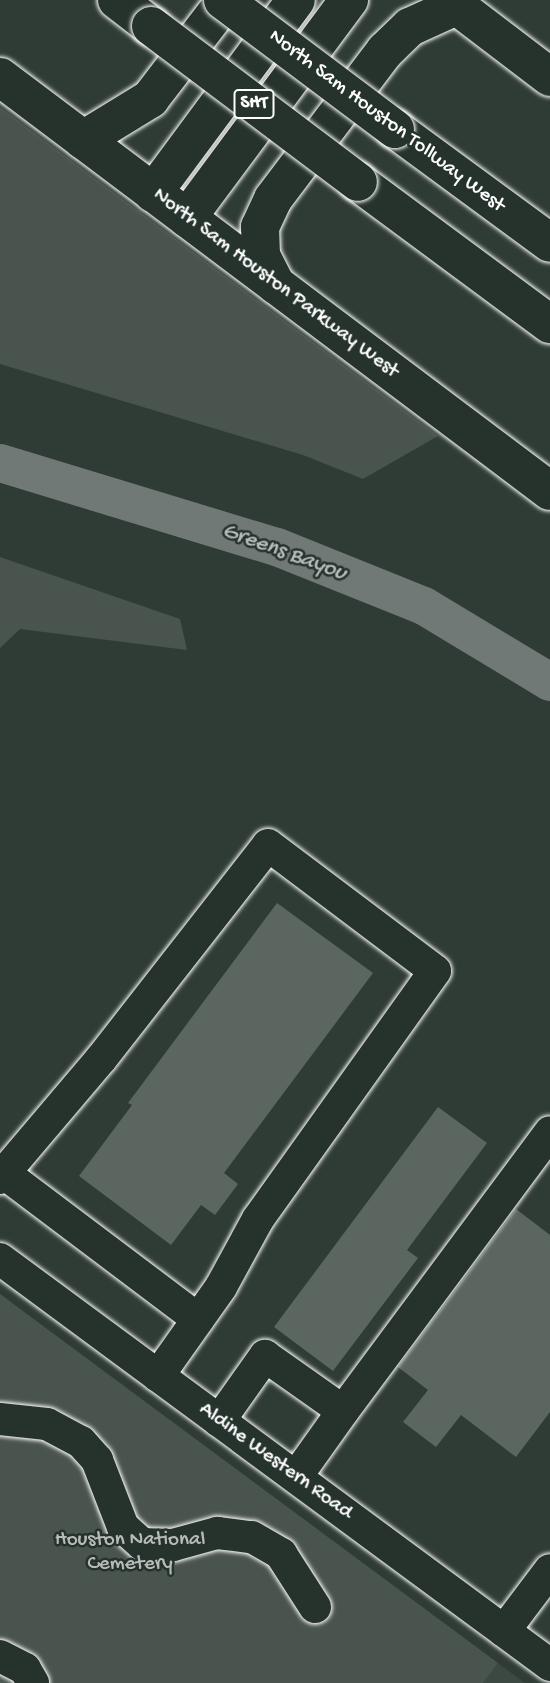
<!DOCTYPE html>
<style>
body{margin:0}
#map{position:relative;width:550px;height:1683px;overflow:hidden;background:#2f3b35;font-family:"Gochi Hand",sans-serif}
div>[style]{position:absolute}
.built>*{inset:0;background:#3c4842}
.green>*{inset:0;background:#4a544f}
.river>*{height:38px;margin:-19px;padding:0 19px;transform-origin:19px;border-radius:19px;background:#707975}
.building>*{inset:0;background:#5b6661}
.roads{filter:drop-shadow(0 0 2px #fff) drop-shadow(0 0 2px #fff)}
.minor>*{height:32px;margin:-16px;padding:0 16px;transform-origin:16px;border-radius:16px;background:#26332d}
.major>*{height:38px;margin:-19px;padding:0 19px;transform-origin:19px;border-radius:19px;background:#26332d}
.highway>*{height:38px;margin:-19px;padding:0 19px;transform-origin:19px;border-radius:19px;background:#26332d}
.bridges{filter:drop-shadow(0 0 2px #fff) drop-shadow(0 0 2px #fff)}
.highway-bridge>*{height:38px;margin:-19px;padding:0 19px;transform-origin:19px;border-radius:19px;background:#26332d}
span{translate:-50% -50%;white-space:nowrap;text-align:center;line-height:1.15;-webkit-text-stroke:5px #26332d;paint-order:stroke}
.shield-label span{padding:2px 5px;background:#26332d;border:2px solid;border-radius:5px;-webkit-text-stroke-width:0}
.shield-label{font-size:19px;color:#fff;font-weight:700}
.street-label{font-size:21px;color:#fff}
.park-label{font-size:21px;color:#b7bbb9}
.water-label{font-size:23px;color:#b8bcba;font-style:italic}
</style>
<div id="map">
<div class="built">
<div style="clip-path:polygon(498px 1663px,525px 1683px,483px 1683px)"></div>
</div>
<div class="green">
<div style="clip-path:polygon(0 107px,438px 436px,363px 479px,303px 455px,0 364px)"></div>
<div style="clip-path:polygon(0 557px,180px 619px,187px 650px,20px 629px,0 648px)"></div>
<div style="clip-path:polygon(0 1294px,498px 1663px,483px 1683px,0 1683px)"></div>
</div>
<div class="river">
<div style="left:0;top:463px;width:289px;rotate:16.9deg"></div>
<div style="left:277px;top:547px;width:158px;rotate:21.9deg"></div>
<div style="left:424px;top:606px;width:147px;rotate:31.1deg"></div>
</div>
<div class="building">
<div style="clip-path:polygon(277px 903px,373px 973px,224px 1173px,238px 1184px,215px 1215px,201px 1205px,171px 1245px,79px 1176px,132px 1105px,128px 1103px)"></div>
<div style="clip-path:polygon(438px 1107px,487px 1143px,407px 1250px,418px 1258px,333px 1371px,274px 1327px)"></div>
<div style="clip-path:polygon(516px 1209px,550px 1235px,550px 1412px,516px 1457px,461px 1415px,436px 1447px,403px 1422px,428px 1390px,398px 1367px)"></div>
</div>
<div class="roads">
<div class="minor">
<div style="left:4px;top:1173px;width:243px;rotate:37deg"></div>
<div style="left:0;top:1178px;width:156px;rotate:-49.7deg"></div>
<div style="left:101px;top:1059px;width:271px;rotate:-52deg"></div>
<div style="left:268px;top:845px;width:209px;rotate:37deg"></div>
<div style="left:435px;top:971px;width:305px;rotate:125.5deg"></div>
<div style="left:258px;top:1219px;width:77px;rotate:118.6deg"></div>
<div style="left:221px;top:1287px;width:109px;rotate:125.3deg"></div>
<div style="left:0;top:1259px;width:684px;rotate:36.43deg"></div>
<div style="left:343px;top:1411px;width:347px;rotate:-53.4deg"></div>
<div style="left:0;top:1419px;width:47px;rotate:6.1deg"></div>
<div style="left:47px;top:1424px;width:38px;rotate:28deg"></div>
<div style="left:81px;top:1442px;width:24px;rotate:48deg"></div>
<div style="left:97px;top:1460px;width:72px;rotate:68.8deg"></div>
<div style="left:123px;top:1527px;width:25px;rotate:42deg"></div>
<div style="left:142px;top:1544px;width:31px;rotate:2deg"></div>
<div style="left:173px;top:1545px;width:46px;rotate:-15.3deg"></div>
<div style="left:217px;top:1533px;width:35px;rotate:7deg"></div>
<div style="left:252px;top:1537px;width:34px;rotate:30deg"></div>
<div style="left:281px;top:1554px;width:63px;rotate:57.3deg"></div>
<div style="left:219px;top:1421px;width:80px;rotate:-54.7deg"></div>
<div style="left:265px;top:1356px;width:95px;rotate:35.2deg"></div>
<div style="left:343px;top:1411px;width:81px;rotate:125.5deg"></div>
<div style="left:504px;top:1631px;width:76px;rotate:-53deg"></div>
<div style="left:0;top:1656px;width:28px;rotate:27deg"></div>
<div style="left:25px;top:1669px;width:16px;rotate:60deg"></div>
</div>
<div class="major">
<div style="left:449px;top:0;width:127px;rotate:37.3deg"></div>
<div style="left:0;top:77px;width:688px;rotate:36.97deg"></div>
<div style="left:83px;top:140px;width:79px;rotate:-31.5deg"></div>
<div style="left:150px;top:99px;width:125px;rotate:-52.5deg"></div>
<div style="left:153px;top:193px;width:240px;rotate:-53.5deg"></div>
<div style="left:187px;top:218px;width:272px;rotate:-53.4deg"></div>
<div style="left:276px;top:285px;width:34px;rotate:-117deg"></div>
<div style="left:261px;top:255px;width:28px;rotate:-92deg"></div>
<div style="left:260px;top:227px;width:31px;rotate:-65deg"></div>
<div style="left:273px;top:199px;width:186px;rotate:-52.9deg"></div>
<div style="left:385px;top:51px;width:35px;rotate:-44deg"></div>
<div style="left:410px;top:27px;width:51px;rotate:-24.5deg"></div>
</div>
<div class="highway">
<div style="left:117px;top:0;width:43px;rotate:37.4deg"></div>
<div style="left:395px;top:129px;width:192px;rotate:36.3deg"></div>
<div style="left:358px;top:182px;width:239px;rotate:36.5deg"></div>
</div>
</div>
<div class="bridges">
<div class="highway-bridge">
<div style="left:223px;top:0;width:215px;rotate:36.9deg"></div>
<div style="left:151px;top:26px;width:259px;rotate:37deg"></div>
</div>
</div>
<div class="shield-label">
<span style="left:254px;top:104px">SHT</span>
</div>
<div class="street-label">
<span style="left:386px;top:122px;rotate:37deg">North Sam Houston Tollway West</span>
<span style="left:275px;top:284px;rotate:37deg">North Sam Houston Parkway West</span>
<span style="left:275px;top:1462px;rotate:36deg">Aldine Western Road</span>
</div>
<div class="park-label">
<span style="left:130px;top:1553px">Houston National<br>Cemetery</span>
</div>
<div class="water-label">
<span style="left:284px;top:553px;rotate:20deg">Greens Bayou</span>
</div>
</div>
